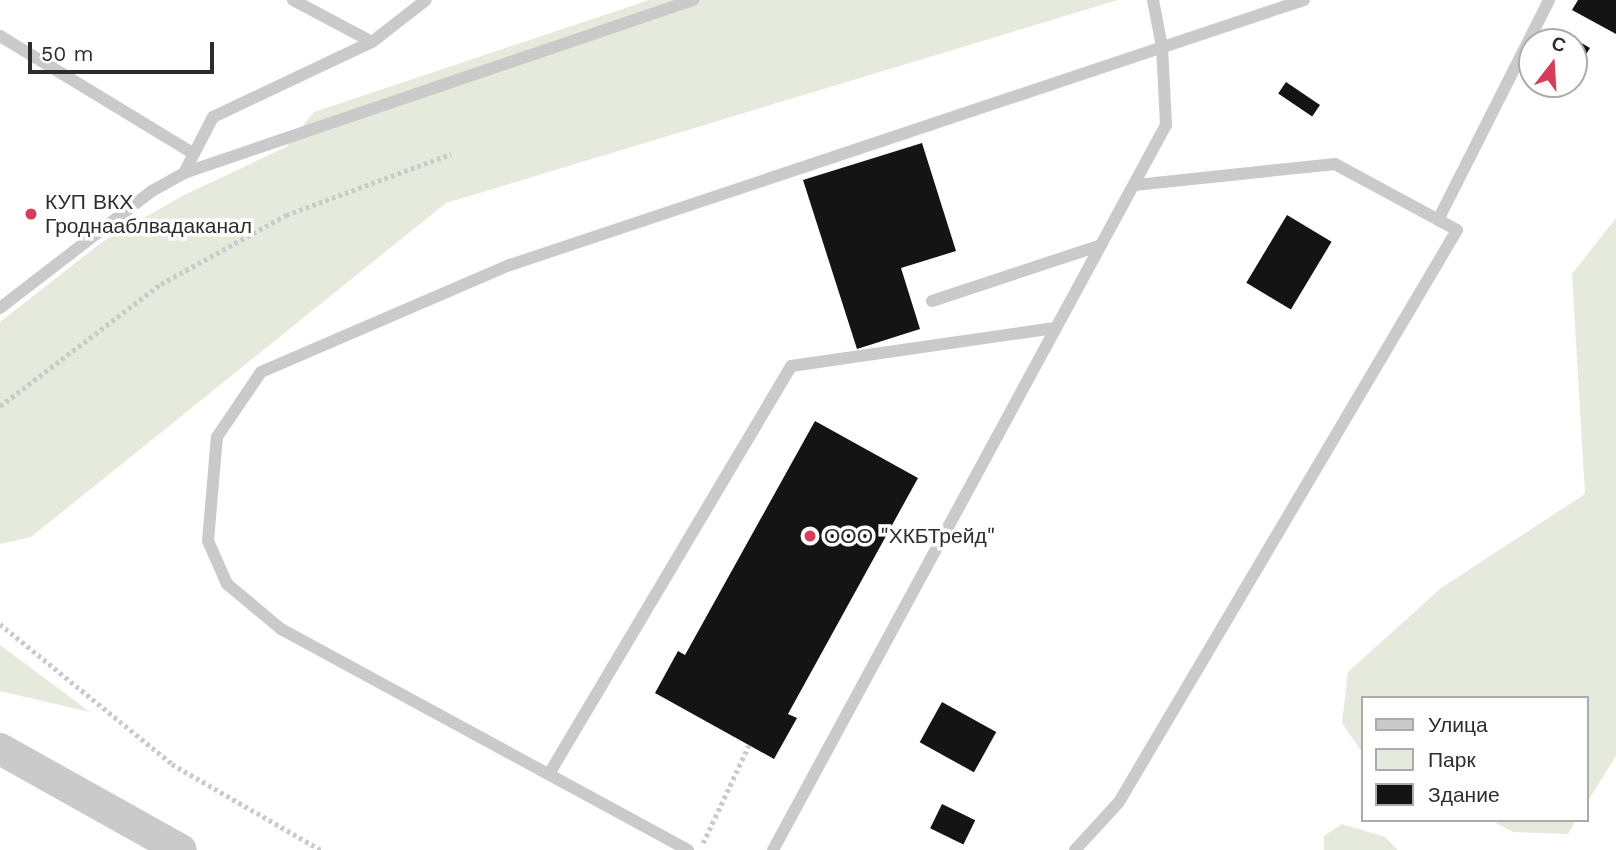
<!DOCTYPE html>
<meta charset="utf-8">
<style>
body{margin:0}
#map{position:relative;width:1616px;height:850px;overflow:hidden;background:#fff;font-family:"Work Sans",sans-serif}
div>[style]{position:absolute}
.green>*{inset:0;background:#e5eadc}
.building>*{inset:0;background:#141414;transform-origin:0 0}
.path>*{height:4.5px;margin-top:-2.25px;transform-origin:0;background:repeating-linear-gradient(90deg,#cacaca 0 3.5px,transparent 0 7px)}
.service>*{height:12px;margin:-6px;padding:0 6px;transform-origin:6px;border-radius:6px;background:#cacaca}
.tertiary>*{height:32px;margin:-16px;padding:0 16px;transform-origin:16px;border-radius:16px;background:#cacaca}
.dots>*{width:19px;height:19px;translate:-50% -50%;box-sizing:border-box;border:4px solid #fff;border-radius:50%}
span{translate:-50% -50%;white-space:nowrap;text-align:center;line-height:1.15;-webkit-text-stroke:7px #fff;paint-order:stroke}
.poi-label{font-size:21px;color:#2d2d2d}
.left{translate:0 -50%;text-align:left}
.legend{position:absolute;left:1361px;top:696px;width:228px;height:126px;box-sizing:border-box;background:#fff;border:2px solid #ababab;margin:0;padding:9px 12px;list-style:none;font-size:21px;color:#2d2d2d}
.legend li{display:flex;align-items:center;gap:14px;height:35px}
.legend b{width:35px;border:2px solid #ababab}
.north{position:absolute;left:1518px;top:28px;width:70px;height:70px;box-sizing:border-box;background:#fff;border:2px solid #ababab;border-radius:50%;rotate:17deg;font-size:19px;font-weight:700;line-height:28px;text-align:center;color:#2d2d2d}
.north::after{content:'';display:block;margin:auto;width:24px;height:32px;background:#d63d5b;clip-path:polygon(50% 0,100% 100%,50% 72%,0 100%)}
.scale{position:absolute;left:28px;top:42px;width:186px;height:32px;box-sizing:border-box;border:4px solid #2d2d2d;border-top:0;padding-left:9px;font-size:21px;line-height:24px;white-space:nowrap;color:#2d2d2d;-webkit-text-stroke:5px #fff;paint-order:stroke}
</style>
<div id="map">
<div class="green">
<div style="clip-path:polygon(649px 0,1118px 0,446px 203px,31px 537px,0 544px,0 322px,102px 242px,182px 196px,286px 147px,314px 112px)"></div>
<div style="clip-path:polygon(1616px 218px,1616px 756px,1586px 804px,1586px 698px,1362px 698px,1362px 752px,1342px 723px,1348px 672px,1441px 588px,1585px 494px,1572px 274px)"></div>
<div style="clip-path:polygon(0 645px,90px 712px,0 691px)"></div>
<div style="clip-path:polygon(1490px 820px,1576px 820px,1568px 834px,1513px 832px)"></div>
<div style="clip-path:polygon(1342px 824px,1385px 837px,1398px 850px,1324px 850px,1324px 836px)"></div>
</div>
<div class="building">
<div style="clip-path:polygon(1578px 0,1616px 0,1616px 34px,1572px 10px)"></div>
<div style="clip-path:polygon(1561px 31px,1590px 48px,1577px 69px,1574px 68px,1574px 42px,1555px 42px)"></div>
<div style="left:1286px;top:82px;width:41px;height:14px;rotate:34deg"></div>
<div style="clip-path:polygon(922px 143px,956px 251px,901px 268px,920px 329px,857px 349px,803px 180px)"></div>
<div style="left:1287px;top:215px;width:52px;height:79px;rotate:31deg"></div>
<div style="clip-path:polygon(815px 421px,918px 478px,788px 714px,797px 718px,774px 759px,655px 693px,678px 651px,685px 655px)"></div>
<div style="left:942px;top:702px;width:62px;height:46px;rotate:29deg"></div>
<div style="left:942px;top:804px;width:37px;height:27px;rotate:26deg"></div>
</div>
<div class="path">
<div style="left:0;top:406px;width:202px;rotate:-37.2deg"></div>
<div style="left:161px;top:284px;width:143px;rotate:-28.9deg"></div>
<div style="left:286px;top:215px;width:176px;rotate:-20.3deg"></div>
<div style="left:0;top:624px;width:222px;rotate:39.1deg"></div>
<div style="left:172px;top:764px;width:172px;rotate:30deg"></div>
<div style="left:703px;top:843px;width:108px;rotate:-64.9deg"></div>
</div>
<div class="service">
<div style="left:293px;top:0;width:89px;rotate:28deg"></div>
<div style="left:0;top:36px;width:227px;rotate:31.3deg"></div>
<div style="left:184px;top:173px;width:63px;rotate:-62.6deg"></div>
<div style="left:213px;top:117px;width:176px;rotate:-25.3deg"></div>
<div style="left:372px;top:42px;width:68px;rotate:-37.9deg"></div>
<div style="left:1438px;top:220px;width:246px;rotate:-63.2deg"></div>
<div style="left:932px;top:301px;width:178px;rotate:-18.3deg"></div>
<div style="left:0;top:308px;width:192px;rotate:-37.6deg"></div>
<div style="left:152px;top:191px;width:37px;rotate:-29deg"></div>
<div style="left:184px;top:173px;width:538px;rotate:-18.77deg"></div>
<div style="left:549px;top:774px;width:474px;rotate:-59.3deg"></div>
<div style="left:791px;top:366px;width:268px;rotate:-8.2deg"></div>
<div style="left:688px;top:850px;width:463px;rotate:-151.5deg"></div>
<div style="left:281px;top:629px;width:70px;rotate:-140.2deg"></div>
<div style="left:227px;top:584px;width:47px;rotate:-113.8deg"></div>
<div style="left:208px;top:541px;width:104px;rotate:-85.1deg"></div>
<div style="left:217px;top:437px;width:78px;rotate:-55.9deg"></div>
<div style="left:261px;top:372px;width:271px;rotate:-23.3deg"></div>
<div style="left:510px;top:265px;width:837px;rotate:-18.46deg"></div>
<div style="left:773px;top:850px;width:825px;rotate:-61.54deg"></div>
<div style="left:1166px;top:125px;width:78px;rotate:-92.9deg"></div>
<div style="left:1162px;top:47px;width:48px;rotate:-100.8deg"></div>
<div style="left:1075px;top:850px;width:65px;rotate:-47.5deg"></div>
<div style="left:1119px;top:802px;width:664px;rotate:-59.42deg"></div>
<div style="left:1457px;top:230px;width:139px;rotate:-151.6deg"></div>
<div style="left:1335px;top:164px;width:202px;rotate:174deg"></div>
</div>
<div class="tertiary">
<div style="left:0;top:749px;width:207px;rotate:29.2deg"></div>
</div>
<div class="dots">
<div style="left:31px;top:214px;background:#d63d5b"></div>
<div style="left:810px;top:536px;background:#d63d5b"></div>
</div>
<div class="poi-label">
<span class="left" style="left:45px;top:214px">КУП ВКХ<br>Гроднааблвадаканал</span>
<span class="left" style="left:824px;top:536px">ООО "ХКБТрейд"</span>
</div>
<ul class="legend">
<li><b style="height:9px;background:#cacaca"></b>Улица</li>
<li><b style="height:19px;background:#e5eadc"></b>Парк</li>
<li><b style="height:19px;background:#141414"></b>Здание</li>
</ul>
<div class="north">С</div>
<div class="scale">50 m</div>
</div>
